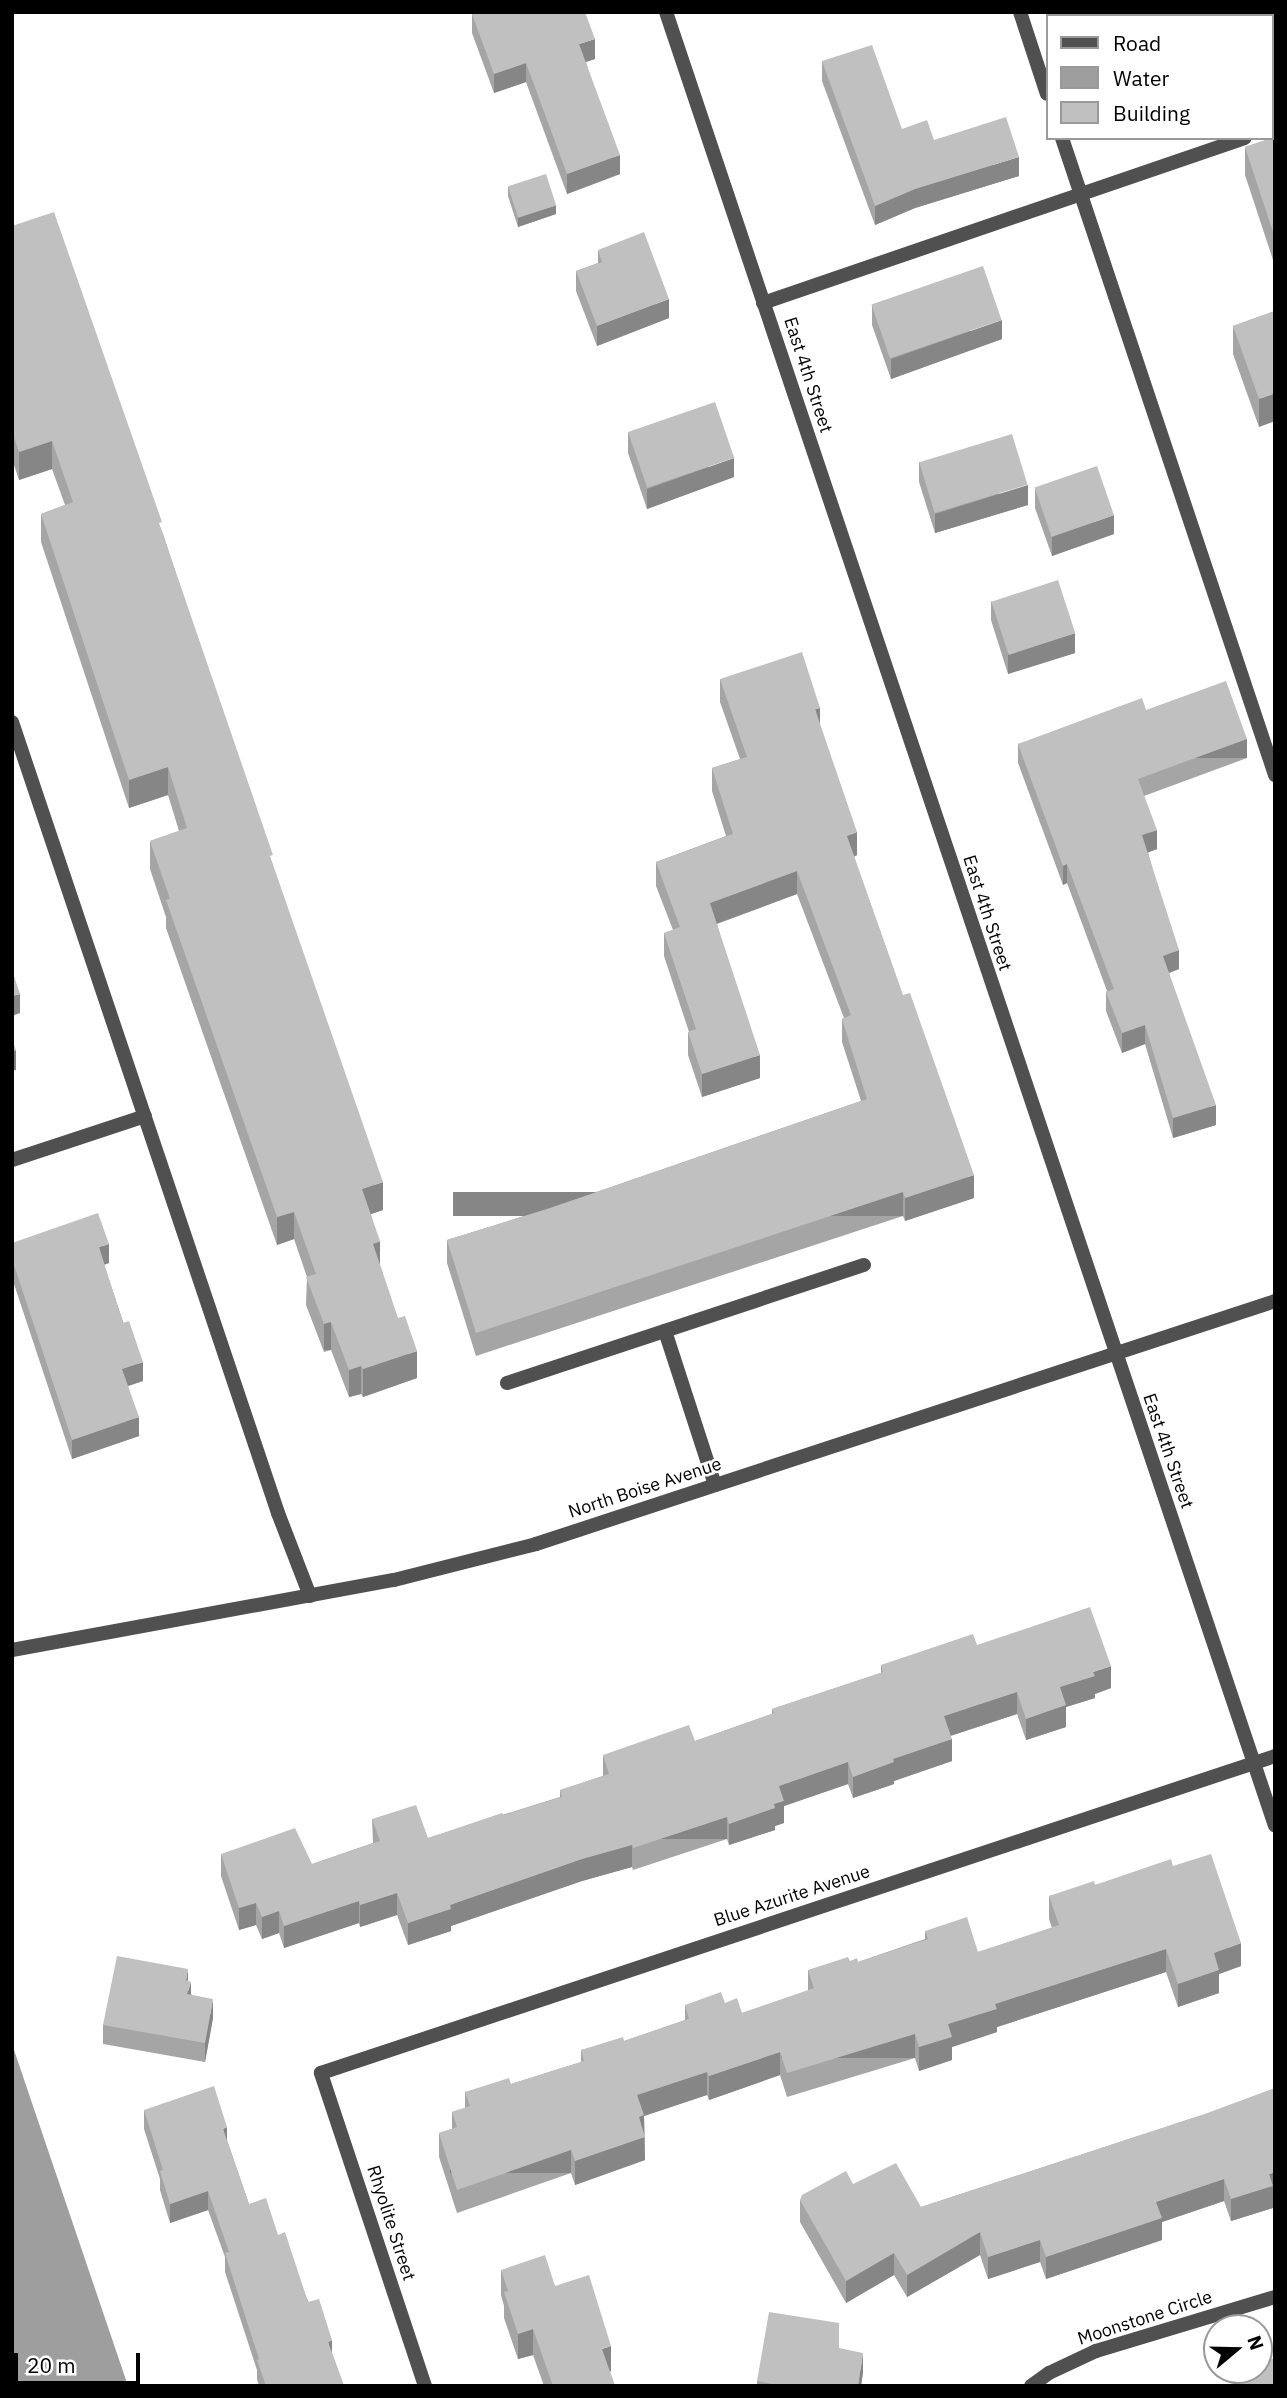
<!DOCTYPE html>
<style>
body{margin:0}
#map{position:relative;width:1287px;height:2398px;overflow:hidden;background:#fff;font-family:"IBM Plex Sans",sans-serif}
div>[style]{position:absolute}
.water>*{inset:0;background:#9e9e9e}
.service>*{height:14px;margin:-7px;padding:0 7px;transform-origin:7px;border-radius:7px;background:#505050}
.minor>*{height:14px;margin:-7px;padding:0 7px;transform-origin:7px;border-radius:7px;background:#505050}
.tertiary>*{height:14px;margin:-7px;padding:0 7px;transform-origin:7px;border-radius:7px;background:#505050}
.wall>*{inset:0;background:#a5a5a5}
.shaded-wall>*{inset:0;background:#868686;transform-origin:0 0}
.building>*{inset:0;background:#c0c0c0;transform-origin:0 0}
span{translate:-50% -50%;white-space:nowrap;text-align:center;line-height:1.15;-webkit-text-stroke:5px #fff;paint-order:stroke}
.street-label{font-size:18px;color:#000}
.frame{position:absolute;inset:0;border:14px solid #000;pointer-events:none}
.legend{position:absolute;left:1046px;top:14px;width:228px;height:126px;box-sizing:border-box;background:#fff;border:2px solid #999;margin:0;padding:9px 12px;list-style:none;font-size:21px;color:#000}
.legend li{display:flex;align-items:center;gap:14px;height:35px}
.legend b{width:35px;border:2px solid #999}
.north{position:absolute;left:1203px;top:2314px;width:70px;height:70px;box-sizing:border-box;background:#fff;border:2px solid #999;border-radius:50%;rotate:71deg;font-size:19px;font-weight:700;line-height:28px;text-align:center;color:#000}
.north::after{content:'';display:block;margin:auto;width:24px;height:32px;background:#000;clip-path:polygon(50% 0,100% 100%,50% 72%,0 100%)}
.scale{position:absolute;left:14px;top:2353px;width:126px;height:32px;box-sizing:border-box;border:4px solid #000;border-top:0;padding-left:9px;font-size:21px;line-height:24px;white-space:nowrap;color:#000;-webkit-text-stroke:5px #fff;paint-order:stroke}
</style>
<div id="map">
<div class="water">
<div style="clip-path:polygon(12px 2044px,128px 2386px,12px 2386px)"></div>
</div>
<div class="service">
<div style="left:1020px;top:12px;width:86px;rotate:71.8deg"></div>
<div style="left:1271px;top:129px;width:4px;rotate:-14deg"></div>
<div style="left:1062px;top:138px;width:672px;rotate:71.51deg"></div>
<div style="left:763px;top:303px;width:509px;rotate:-18.9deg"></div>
<div style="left:665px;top:1331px;width:162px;rotate:72deg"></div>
<div style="left:507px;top:1383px;width:376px;rotate:-18.3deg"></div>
</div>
<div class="minor">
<div style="left:666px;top:12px;width:1913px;rotate:71.44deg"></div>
<div style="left:12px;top:722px;width:835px;rotate:71.41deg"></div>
<div style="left:278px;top:1513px;width:89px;rotate:68.9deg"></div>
<div style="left:12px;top:1160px;width:140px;rotate:-18.3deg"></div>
<div style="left:425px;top:2386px;width:330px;rotate:-108.4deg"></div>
<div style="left:321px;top:2073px;width:1005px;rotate:-18.38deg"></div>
<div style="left:1031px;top:2386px;width:22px;rotate:-36deg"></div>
<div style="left:1049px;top:2373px;width:52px;rotate:-25.1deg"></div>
<div style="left:1096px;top:2351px;width:187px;rotate:-16.8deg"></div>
</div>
<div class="tertiary">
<div style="left:12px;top:1650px;width:388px;rotate:-10.4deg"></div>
<div style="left:394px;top:1580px;width:146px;rotate:-14.2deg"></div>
<div style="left:536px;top:1544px;width:778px;rotate:-18.2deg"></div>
</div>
<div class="wall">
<div style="clip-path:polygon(1195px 12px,1274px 12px,1275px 81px,1271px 82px,1271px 16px,1196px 16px)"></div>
<div style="clip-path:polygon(472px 14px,595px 59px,586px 62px,620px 174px,567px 194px,526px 82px,494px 93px,472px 33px)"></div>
<div style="clip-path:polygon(822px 61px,902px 129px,934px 140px,1019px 176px,915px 208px,875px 225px,822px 81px)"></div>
<div style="clip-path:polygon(1275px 137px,1275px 266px,1245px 175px,1245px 147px)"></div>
<div style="clip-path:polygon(508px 186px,556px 214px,518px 227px,508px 196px)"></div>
<div style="clip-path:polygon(12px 226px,162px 531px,273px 866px,383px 1210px,371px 1214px,380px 1265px,417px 1378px,363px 1397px,361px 1394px,349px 1397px,331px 1350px,324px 1352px,306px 1305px,307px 1277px,294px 1239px,277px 1245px,166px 928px,166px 917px,150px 869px,150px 841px,179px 831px,168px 795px,129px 808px,41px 542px,41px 514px,65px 505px,52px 469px,19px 480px,12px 459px)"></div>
<div style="clip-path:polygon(598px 250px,669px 318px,597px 346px,576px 291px,576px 271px,598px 263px)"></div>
<div style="clip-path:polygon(872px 306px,1002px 339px,891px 379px,872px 325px)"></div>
<div style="clip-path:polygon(1275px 311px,1259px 427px,1233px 354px,1233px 326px)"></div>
<div style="clip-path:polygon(628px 433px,734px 477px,647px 509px,628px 453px)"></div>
<div style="clip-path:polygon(919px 462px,1028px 505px,935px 533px,919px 482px)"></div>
<div style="clip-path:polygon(1035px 488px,1114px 534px,1052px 556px,1035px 508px)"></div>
<div style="clip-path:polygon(991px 601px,1075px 653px,1008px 674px,991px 620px)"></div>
<div style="clip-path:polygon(720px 679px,820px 725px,857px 855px,854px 857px,974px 1198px,905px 1221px,903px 1216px,476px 1356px,447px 1263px,447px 1240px,550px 1208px,861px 1101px,842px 1042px,842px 1019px,844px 1018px,797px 894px,717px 924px,760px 1078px,702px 1097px,688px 1055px,688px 1032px,689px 1032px,664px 956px,664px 933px,673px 930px,656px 886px,656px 862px,726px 836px,712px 791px,712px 768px,740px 759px,720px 702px)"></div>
<div style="clip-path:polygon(1146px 710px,1247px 758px,1144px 796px,1157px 849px,1148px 852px,1179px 969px,1169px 973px,1216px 1125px,1173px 1138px,1145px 1044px,1122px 1053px,1106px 1011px,1106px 992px,1107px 991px,1067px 883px,1063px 885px,1018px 763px,1018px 744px)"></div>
<div style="clip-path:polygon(12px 1243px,109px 1263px,104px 1265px,143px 1381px,128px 1386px,139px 1436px,72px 1459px,12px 1278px)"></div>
<div style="clip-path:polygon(977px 1645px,1111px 1688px,1095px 1694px,1095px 1698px,1066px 1707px,1066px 1727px,1026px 1740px,1017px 1714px,950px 1736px,952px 1761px,894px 1781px,894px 1784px,853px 1798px,848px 1784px,784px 1806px,784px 1823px,775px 1826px,775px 1830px,729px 1845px,727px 1839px,633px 1870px,632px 1867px,582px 1881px,451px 1926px,451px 1931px,408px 1945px,397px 1915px,360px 1927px,359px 1923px,284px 1948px,279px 1933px,262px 1939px,256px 1925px,239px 1930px,221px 1876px,221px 1854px,312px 1864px,373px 1843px,372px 1819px,428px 1838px,560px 1797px,560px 1790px,603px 1776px,603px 1755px,695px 1741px,772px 1714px,772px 1709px,881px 1673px,881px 1665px)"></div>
<div style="clip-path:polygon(1173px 1866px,1241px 1966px,1219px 1974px,1219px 1993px,1178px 2007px,1166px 1972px,997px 2027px,997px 2032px,952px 2047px,952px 2060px,919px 2071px,915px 2058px,787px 2097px,780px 2075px,709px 2100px,707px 2095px,644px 2116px,645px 2160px,575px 2185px,571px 2173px,457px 2213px,439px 2157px,439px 2133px,452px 2129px,452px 2112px,465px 2108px,465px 2092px,511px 2084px,581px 2062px,581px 2050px,624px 2041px,685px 2020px,685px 2005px,725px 2003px,742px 2013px,808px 1991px,808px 1970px,850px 1961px,858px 1962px,925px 1939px,925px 1931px,978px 1952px,1052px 1928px,1049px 1919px,1049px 1896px)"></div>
<div style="clip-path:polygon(191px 1994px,213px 2018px,205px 2062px,103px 2044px,103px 2025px)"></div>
<div style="clip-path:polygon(144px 2110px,227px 2140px,249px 2204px,278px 2235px,332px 2353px,344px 2386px,259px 2386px,257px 2379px,257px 2370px,225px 2272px,225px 2257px,208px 2210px,170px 2223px,160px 2190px,160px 2179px,144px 2129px)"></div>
<div style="clip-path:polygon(1202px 2115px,1273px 2195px,1273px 2208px,1231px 2221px,1224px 2201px,1162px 2222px,1162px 2240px,1046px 2279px,1040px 2262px,988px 2279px,980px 2255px,907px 2297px,894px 2275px,846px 2303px,800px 2222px,800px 2200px,853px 2184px,921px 2207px)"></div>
<div style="clip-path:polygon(501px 2270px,555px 2286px,611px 2371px,610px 2372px,615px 2386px,544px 2386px,533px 2355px,518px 2359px,504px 2318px,504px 2306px,501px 2295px)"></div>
<div style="clip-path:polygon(839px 2348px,863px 2372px,861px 2386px,757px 2386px,757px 2381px)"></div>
<div style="clip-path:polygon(1234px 2370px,1275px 2386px,1234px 2386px)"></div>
</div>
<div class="shaded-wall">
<div style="clip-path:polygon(595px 39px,595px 59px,579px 64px,579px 44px)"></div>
<div style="clip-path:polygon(1275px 61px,1275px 81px,1271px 82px,1271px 63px)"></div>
<div style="clip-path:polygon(526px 63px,526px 82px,494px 93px,494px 74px)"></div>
<div style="clip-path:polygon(620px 155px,620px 174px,567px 194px,567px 174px)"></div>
<div style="clip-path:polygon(1019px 157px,1019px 176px,915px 208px,875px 225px,875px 206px,915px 189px)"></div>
<div style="clip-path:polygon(556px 205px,556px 214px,518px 227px,518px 217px)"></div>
<div style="clip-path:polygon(669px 299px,669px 318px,597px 346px,597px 326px)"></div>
<div style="clip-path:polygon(1002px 320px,1002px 339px,891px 379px,891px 359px)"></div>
<div style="clip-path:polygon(1275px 393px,1275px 421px,1259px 427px,1259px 399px)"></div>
<div style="clip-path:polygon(52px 441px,52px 469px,19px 480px,19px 452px)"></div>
<div style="clip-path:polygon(734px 458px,734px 477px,647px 509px,647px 489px)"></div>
<div style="clip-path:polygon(1028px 485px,1028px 505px,935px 533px,935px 514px)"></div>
<div style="clip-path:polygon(1114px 515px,1114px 534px,1052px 556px,1052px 537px)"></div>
<div style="clip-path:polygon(1075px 633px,1075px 653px,1008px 674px,1008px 654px)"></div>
<div style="clip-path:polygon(820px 708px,820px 731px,815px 709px)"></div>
<div style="left:1247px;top:739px;width:19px;height:116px;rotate:90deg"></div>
<div style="clip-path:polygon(168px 767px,168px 795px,129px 808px,129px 780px)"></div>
<div style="clip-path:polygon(1157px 830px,1157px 849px,1142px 855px,1142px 835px)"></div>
<div style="clip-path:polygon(857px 832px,857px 855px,847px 859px,847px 836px)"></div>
<div style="clip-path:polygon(1067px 864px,1067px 883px,1063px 885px,1063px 866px)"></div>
<div style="clip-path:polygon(797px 871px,797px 894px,710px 926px,710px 903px)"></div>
<div style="clip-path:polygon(1179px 950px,1179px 969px,1163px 975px,1163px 956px)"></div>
<div style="clip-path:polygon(20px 994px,20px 1013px,12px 1016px,12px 996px)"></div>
<div style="clip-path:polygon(1145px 1025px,1145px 1044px,1122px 1053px,1122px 1033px)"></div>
<div style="clip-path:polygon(16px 1050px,16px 1070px,12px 1071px,12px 1052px)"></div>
<div style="clip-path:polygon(760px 1055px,760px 1078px,702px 1097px,702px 1074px)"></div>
<div style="clip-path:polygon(1216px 1105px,1216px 1125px,1173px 1138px,1173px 1118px)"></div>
<div style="clip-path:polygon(974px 1175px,974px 1198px,905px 1221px,905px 1198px)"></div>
<div style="clip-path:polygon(383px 1182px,383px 1210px,362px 1217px,362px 1189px)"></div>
<div style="left:903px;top:1192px;width:24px;height:450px;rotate:90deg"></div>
<div style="clip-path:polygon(294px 1212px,294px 1239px,277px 1245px,277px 1217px)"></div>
<div style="clip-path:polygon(380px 1241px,380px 1269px,373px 1244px)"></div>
<div style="clip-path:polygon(109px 1244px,109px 1263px,99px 1266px,99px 1247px)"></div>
<div style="left:331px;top:1322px;width:28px;height:7px;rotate:90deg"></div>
<div style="clip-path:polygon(417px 1351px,417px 1378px,363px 1397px,363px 1369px)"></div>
<div style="clip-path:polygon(143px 1362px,143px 1381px,122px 1388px,122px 1369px)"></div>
<div style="clip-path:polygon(361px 1366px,361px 1394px,349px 1397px,349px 1370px)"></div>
<div style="clip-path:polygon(139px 1417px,139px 1436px,72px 1459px,72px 1440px)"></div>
<div style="clip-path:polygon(1111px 1666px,1111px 1688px,1095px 1694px,1095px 1698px,1066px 1707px,1066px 1727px,1026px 1740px,1026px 1719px,1060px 1687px,1093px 1672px)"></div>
<div style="clip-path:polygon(1017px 1692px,1017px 1714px,944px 1738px,944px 1716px)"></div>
<div style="clip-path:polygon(952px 1739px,952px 1761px,894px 1781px,894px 1784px,853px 1798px,853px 1777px,893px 1759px)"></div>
<div style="clip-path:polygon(848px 1762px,848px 1784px,784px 1806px,784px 1823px,775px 1826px,775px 1830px,729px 1845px,729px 1824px,774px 1804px,779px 1786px)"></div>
<div style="left:727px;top:1817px;width:22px;height:99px;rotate:90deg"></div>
<div style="clip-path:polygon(632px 1845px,632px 1867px,582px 1881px,451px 1926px,451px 1931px,408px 1945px,408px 1923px,450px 1905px,582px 1859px)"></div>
<div style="clip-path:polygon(397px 1893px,397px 1915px,360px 1927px,360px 1905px)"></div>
<div style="clip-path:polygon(359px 1901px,359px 1923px,284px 1948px,284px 1926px)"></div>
<div style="clip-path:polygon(256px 1903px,256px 1925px,239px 1930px,239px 1908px)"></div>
<div style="clip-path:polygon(279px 1911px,279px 1933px,262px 1939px,262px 1917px)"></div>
<div style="clip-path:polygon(1241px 1943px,1241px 1966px,1219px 1974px,1219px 1993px,1178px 2007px,1178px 1984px,1214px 1953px)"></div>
<div style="clip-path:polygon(1166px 1949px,1166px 1972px,997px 2027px,997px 2032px,952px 2047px,952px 2060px,919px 2071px,919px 2047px,948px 2024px,995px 2004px)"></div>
<div style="clip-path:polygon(188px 1969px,188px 1991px,191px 1982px,191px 2001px,187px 2013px,186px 1980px)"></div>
<div style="clip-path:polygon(213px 1999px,213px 2018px,205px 2062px,205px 2043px)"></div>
<div style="left:915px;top:2034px;width:24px;height:134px;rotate:90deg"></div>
<div style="clip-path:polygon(780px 2052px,780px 2075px,709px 2100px,709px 2076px)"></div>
<div style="clip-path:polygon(707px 2072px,707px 2095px,644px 2116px,645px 2160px,575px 2185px,575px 2161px,637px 2095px)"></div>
<div style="clip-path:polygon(227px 2127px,227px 2147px,223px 2129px)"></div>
<div style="left:571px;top:2150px;width:23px;height:121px;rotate:90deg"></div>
<div style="clip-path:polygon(1275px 2172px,1275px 2194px,1273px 2195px,1273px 2208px,1231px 2221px,1231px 2199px,1269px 2174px)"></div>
<div style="clip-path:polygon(1224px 2179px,1224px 2201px,1162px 2222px,1162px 2240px,1046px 2279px,1046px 2257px,1156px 2202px)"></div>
<div style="clip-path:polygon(208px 2191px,208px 2210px,170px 2223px,170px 2204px)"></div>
<div style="clip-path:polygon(980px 2232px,980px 2255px,907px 2297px,907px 2275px)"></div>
<div style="clip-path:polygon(1040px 2240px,1040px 2262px,988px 2279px,988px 2257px)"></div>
<div style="clip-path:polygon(894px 2253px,894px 2275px,846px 2303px,846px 2281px)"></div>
<div style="clip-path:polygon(533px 2329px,533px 2355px,518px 2359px,518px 2334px)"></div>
<div style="clip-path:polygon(332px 2340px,332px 2360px,328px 2342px)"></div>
<div style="clip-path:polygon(611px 2346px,611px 2371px,602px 2374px,602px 2349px)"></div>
<div style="clip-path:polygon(863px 2353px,863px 2372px,861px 2386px,858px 2386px)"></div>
</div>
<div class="building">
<div style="clip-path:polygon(475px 12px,585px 12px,595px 39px,579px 44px,620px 155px,567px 174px,526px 63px,494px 74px,472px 14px)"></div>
<div style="clip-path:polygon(1202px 12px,1274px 12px,1275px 15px,1275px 61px,1271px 63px,1271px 16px,1203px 16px)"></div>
<div style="clip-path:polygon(872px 45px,902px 129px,927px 120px,934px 140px,1006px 117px,1019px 157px,915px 189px,875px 206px,822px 61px)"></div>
<div style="clip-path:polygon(1275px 137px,1275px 238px,1245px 147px)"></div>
<div style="left:546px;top:174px;width:33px;height:40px;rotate:72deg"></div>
<div style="clip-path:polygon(54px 212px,162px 522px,159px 523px,273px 855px,270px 856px,383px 1182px,362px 1189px,380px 1241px,373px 1244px,398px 1318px,405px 1316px,417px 1351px,363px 1369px,361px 1366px,349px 1370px,331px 1322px,324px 1324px,306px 1277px,316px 1274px,294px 1212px,277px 1217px,166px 900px,170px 899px,150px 841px,187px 828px,168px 767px,129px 780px,41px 514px,73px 502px,52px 441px,19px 452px,12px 431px,12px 226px)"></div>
<div style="clip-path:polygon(644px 232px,669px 299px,597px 326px,576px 271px,602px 262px,598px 250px)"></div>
<div style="left:983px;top:266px;width:57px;height:118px;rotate:71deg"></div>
<div style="clip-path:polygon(1275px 311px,1275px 393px,1259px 399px,1233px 326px)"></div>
<div style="left:715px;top:402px;width:59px;height:92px;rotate:71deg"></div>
<div style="left:1012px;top:434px;width:53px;height:97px;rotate:73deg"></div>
<div style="left:1097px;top:466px;width:52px;height:66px;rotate:71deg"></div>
<div style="left:1058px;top:580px;width:56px;height:70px;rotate:72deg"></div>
<div style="clip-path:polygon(802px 652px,820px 708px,815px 709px,857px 832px,847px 836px,903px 995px,910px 993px,974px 1175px,905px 1198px,903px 1192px,476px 1333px,447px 1240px,550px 1208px,867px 1099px,842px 1019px,851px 1015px,797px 871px,710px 903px,760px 1055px,702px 1074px,688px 1032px,696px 1029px,664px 933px,680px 927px,656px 862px,733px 834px,712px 768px,747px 757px,720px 679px)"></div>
<div style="clip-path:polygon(1226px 681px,1247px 739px,1138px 779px,1157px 830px,1142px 835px,1179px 950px,1163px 956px,1216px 1105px,1173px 1118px,1145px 1025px,1122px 1033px,1106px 992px,1114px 989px,1067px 864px,1063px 866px,1018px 744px,1142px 698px,1146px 710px)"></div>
<div style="clip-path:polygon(12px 970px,20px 994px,12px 996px)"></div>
<div style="clip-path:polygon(12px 1039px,16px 1050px,12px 1052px)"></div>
<div style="clip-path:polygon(98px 1213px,109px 1244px,99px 1247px,123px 1323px,129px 1321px,143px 1362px,122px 1369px,139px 1417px,72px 1440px,12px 1259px,12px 1243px)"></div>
<div style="clip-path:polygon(1090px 1607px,1111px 1666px,1093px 1672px,1095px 1676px,1060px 1687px,1066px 1705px,1026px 1719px,1017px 1692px,944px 1716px,952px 1739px,893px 1759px,894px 1762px,853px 1777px,848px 1762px,779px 1786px,784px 1801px,774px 1804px,775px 1808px,729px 1824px,727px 1817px,633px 1848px,632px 1845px,582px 1859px,450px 1905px,451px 1909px,408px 1923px,397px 1893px,360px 1905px,359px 1901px,284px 1926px,279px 1911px,262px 1917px,256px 1903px,239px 1908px,221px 1854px,295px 1828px,312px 1864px,380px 1841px,372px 1819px,416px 1805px,428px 1838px,502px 1813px,504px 1815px,562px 1797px,560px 1790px,609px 1774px,603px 1755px,689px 1725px,695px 1741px,774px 1713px,772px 1709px,883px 1672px,881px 1665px,973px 1634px,977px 1645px)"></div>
<div style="clip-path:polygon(1211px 1854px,1241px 1943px,1214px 1953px,1219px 1970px,1178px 1984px,1166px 1949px,995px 2004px,997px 2009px,948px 2024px,952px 2037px,919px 2047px,915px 2034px,787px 2073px,780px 2052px,709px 2076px,707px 2072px,637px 2095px,644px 2115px,639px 2117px,645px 2137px,575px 2161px,571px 2150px,457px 2190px,439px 2133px,457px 2127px,452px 2112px,470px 2106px,465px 2092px,509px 2078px,511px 2084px,584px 2061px,581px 2050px,623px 2037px,624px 2041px,689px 2019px,685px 2005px,721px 1992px,725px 2003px,737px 1998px,742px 2013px,814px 1988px,808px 1970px,848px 1957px,850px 1961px,857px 1958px,858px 1962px,928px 1939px,925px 1931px,967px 1917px,978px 1952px,1059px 1925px,1049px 1896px,1094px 1881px,1095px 1885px,1171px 1859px,1173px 1866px)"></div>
<div style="clip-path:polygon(117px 1956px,188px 1969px,186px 1980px,191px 1982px,187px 1994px,213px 1999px,205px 2043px,103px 2025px)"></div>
<div style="clip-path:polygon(214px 2086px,227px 2127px,223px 2129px,249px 2204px,266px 2198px,278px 2235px,285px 2232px,308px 2302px,319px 2299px,332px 2340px,328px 2342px,344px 2386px,266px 2386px,257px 2360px,259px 2359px,225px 2253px,229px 2252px,208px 2191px,170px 2204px,160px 2171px,163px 2170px,144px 2110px)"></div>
<div style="clip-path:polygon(1275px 2088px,1275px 2172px,1269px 2174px,1273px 2186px,1231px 2199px,1224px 2179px,1156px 2202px,1162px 2218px,1046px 2257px,1040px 2240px,988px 2257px,980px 2232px,907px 2275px,894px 2253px,846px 2281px,800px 2200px,802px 2195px,846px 2171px,853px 2184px,896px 2163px,921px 2207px,1202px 2115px)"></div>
<div style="clip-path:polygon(545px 2255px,555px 2286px,589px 2275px,611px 2346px,602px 2349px,615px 2386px,553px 2386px,533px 2329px,518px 2334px,504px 2292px,508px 2291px,501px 2270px)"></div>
<div style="clip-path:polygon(769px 2312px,839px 2323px,839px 2348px,863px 2353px,858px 2386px,782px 2386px,757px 2381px)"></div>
<div style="clip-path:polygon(1275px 2358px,1275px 2386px,1239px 2386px,1234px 2370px,1259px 2370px,1259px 2363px)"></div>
</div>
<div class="street-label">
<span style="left:808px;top:375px;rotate:72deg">East 4th Street</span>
<span style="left:987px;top:913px;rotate:72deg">East 4th Street</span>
<span style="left:1168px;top:1451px;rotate:71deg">East 4th Street</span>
<span style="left:645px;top:1488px;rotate:-18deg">North Boise Avenue</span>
<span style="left:792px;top:1896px;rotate:-18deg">Blue Azurite Avenue</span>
<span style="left:391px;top:2223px;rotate:72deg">Rhyolite Street</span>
<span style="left:1145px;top:2318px;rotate:-18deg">Moonstone Circle</span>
</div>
<div class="frame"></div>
<ul class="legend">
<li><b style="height:9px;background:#505050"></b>Road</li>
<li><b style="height:19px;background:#9e9e9e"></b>Water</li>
<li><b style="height:19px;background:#c0c0c0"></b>Building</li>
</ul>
<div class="north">N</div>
<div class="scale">20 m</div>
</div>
